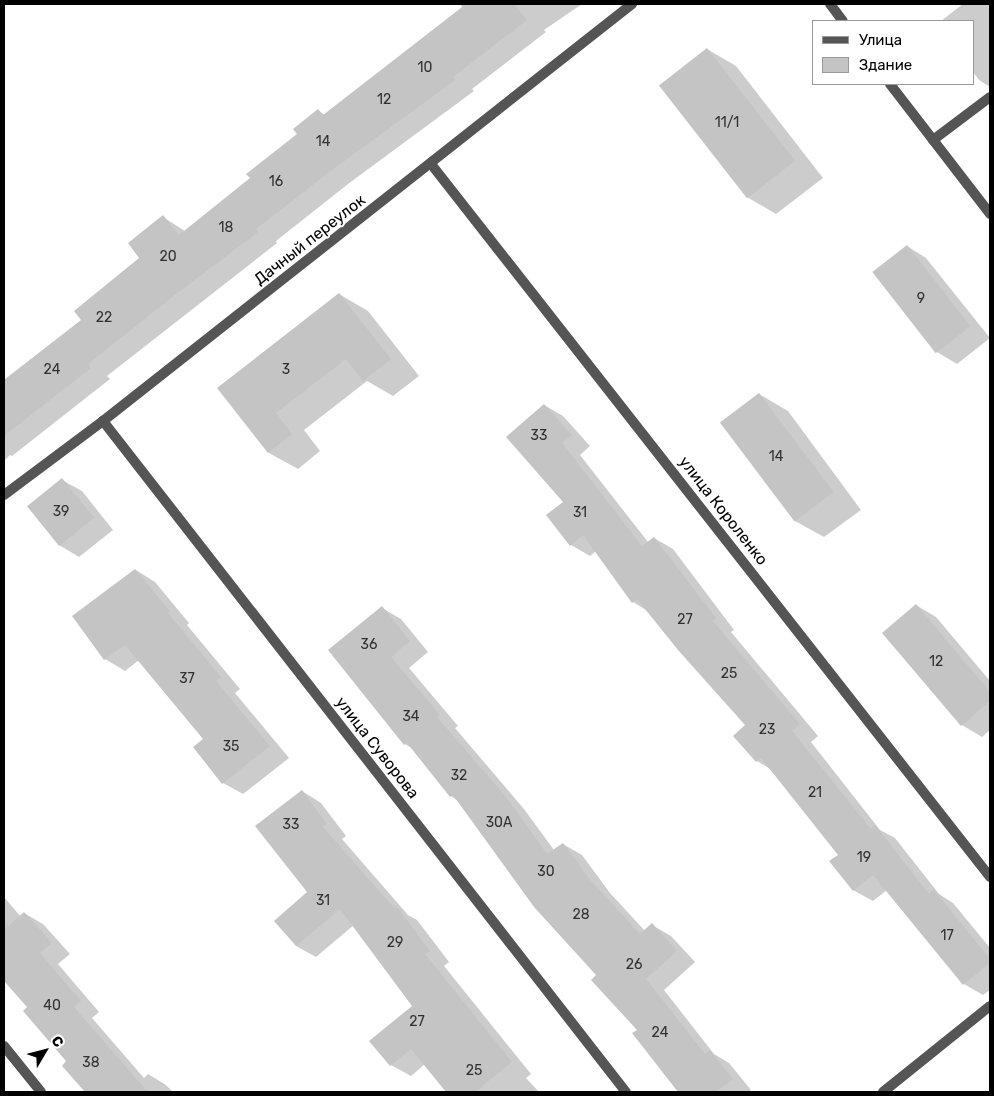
<!DOCTYPE html>
<meta charset="utf-8">
<style>
body{margin:0}
#map{position:relative;width:994px;height:1096px;overflow:hidden;background:#fff;font-family:Rubik,sans-serif}
div>[style]{position:absolute}
.shadow>*{inset:0;background:#0003}
.building>*{inset:0;background:#c4c4c4;transform-origin:0 0}
.minor>*{height:10px;margin:-5px;padding:0 5px;transform-origin:5px;border-radius:5px;background:#555}
.tertiary>*{height:10px;margin:-5px;padding:0 5px;transform-origin:5px;border-radius:5px;background:#555}
span{translate:-50% -50%;white-space:nowrap;text-align:center;line-height:1.15;-webkit-text-stroke:4px #fff;paint-order:stroke}
.number-label{font-size:14px;color:#313131}
.number-label span{-webkit-text-stroke-width:0}
.street-label{font-size:16px;color:#000}
.frame{position:absolute;inset:0;border:5px solid #000;pointer-events:none}
.legend{position:absolute;left:812px;top:20px;width:162px;height:65px;box-sizing:border-box;background:#fff;border:1px solid #999;margin:0;padding:6px 9px;list-style:none;font-size:15px;color:#000}
.legend li{display:flex;align-items:center;gap:10px;height:25px}
.legend b{width:25px;border:1px solid #999}
.north{position:absolute;left:20px;top:1026px;width:50px;height:50px;-webkit-text-stroke:4px #fff;paint-order:stroke;rotate:53deg;font-size:14px;font-weight:700;line-height:20px;text-align:center;color:#000}
.north::after{content:'';display:block;margin:auto;width:18px;height:22px;background:#000;clip-path:polygon(50% 0,100% 100%,50% 72%,0 100%)}
</style>
<div id="map">
<div class="shadow">
<div style="clip-path:polygon(460px 4px,582px 4px,544px 30px,546px 32px,472px 89px,474px 91px,348px 184px,276px 241px,277px 243px,107px 376px,110px 379px,12px 456px,10px 455px,4px 461px,4px 380px,82px 320px,141px 258px,163px 217px,185px 231px,252px 179px,299px 135px,318px 111px,325px 115px,463px 8px)"></div>
<div style="clip-path:polygon(963px 4px,990px 4px,990px 87px,979px 80px,973px 72px,973px 21px,941px 21px)"></div>
<div style="clip-path:polygon(707px 49px,736px 66px,823px 178px,776px 214px,747px 197px)"></div>
<div style="clip-path:polygon(907px 246px,926px 258px,990px 338px,957px 364px,937px 352px)"></div>
<div style="clip-path:polygon(339px 294px,368px 311px,419px 376px,393px 396px,367px 381px,304px 430px,320px 451px,298px 469px,269px 453px,219px 388px)"></div>
<div style="clip-path:polygon(759px 394px,788px 411px,861px 510px,824px 537px,795px 521px)"></div>
<div style="clip-path:polygon(544px 405px,563px 416px,590px 446px,580px 455px,648px 542px,654px 538px,673px 549px,734px 630px,731px 632px,818px 736px,811px 742px,880px 830px,895px 838px,939px 894px,953px 903px,990px 948px,990px 990px,983px 995px,964px 984px,887px 890px,873px 901px,853px 890px,840px 855px,772px 770px,757px 761px,735px 736px,747px 725px,646px 610px,633px 602px,596px 551px,590px 556px,571px 545px,565px 502px)"></div>
<div style="clip-path:polygon(62px 480px,82px 491px,113px 530px,79px 557px,59px 545px,29px 507px)"></div>
<div style="clip-path:polygon(136px 570px,155px 582px,189px 623px,187px 625px,240px 689px,235px 693px,289px 758px,243px 794px,223px 783px,205px 740px,139px 660px,125px 671px,105px 659px)"></div>
<div style="clip-path:polygon(916px 605px,936px 617px,990px 681px,990px 730px,982px 737px,962px 725px,883px 633px)"></div>
<div style="clip-path:polygon(382px 608px,401px 619px,428px 652px,409px 668px,458px 726px,455px 728px,524px 809px,554px 850px,563px 844px,582px 855px,610px 893px,645px 931px,652px 925px,671px 936px,695px 962px,664px 990px,714px 1054px,729px 1063px,751px 1090px,748px 1092px,679px 1092px,639px 1030px,598px 975px,458px 801px,451px 796px,413px 749px,405px 744px)"></div>
<div style="clip-path:polygon(302px 791px,321px 803px,346px 836px,342px 839px,408px 915px,417px 920px,449px 962px,444px 966px,531px 1074px,526px 1078px,539px 1092px,448px 1092px,425px 1064px,411px 1076px,391px 1065px,413px 1006px,354px 925px,316px 957px,296px 946px,309px 893px)"></div>
<div style="clip-path:polygon(4px 897px,21px 917px,24px 913px,43px 924px,70px 954px,58px 964px,99px 1012px,92px 1018px,144px 1078px,148px 1074px,166px 1085px,173px 1092px,85px 1091px,68px 1062px,29px 1008px,4px 978px)"></div>
</div>
<div class="building">
<div style="clip-path:polygon(466px 4px,514px 4px,527px 20px,453px 77px,455px 80px,328px 173px,256px 229px,258px 232px,171px 298px,88px 364px,91px 368px,4px 436px,4px 380px,81px 320px,74px 311px,139px 258px,128px 243px,163px 215px,179px 235px,250px 178px,246px 174px,297px 134px,293px 129px,318px 109px,323px 115px)"></div>
<div style="left:707px;top:48px;width:143px;height:61px;rotate:52deg"></div>
<div style="left:907px;top:245px;width:103px;height:44px;rotate:52deg"></div>
<div style="clip-path:polygon(339px 293px,391px 359px,363px 381px,346px 359px,276px 413px,292px 434px,268px 453px,217px 388px)"></div>
<div style="left:759px;top:393px;width:124px;height:49px;rotate:53deg"></div>
<div style="clip-path:polygon(544px 404px,572px 435px,562px 443px,642px 546px,654px 537px,716px 618px,713px 621px,800px 724px,792px 731px,871px 829px,875px 825px,929px 894px,934px 890px,990px 959px,990px 963px,963px 985px,873px 875px,853px 891px,829px 861px,838px 855px,761px 758px,756px 762px,733px 736px,745px 725px,678px 650px,637px 599px,632px 603px,583px 535px,570px 546px,546px 515px,563px 502px,506px 437px)"></div>
<div style="left:62px;top:478px;width:51px;height:45px;rotate:51deg"></div>
<div style="clip-path:polygon(135px 569px,170px 611px,168px 613px,221px 677px,216px 681px,270px 746px,222px 784px,193px 747px,203px 739px,125px 645px,104px 660px,72px 616px)"></div>
<div style="clip-path:polygon(916px 604px,990px 692px,990px 701px,961px 726px,882px 633px)"></div>
<div style="clip-path:polygon(382px 606px,410px 641px,391px 657px,440px 715px,437px 717px,506px 797px,547px 854px,563px 843px,591px 881px,640px 934px,652px 923px,677px 951px,646px 979px,705px 1054px,710px 1050px,733px 1079px,716px 1092px,678px 1092px,632px 1033px,637px 1030px,591px 980px,596px 975px,534px 907px,453px 795px,450px 797px,407px 743px,404px 745px,328px 650px)"></div>
<div style="clip-path:polygon(302px 790px,327px 824px,323px 827px,395px 909px,397px 907px,430px 951px,425px 954px,512px 1062px,475px 1092px,446px 1092px,411px 1049px,390px 1066px,369px 1041px,412px 1006px,340px 909px,296px 946px,274px 921px,307px 892px,255px 826px)"></div>
<div style="clip-path:polygon(24px 912px,52px 943px,40px 953px,81px 1001px,74px 1007px,148px 1092px,85px 1092px,62px 1066px,66px 1061px,23px 1011px,27px 1007px,4px 981px,4px 930px)"></div>
</div>
<div class="minor">
<div style="left:933px;top:140px;width:71px;rotate:-37deg"></div>
<div style="left:431px;top:164px;width:906px;rotate:51.9deg"></div>
<div style="left:103px;top:421px;width:851px;rotate:52.07deg"></div>
<div style="left:4px;top:495px;width:124px;rotate:-36.8deg"></div>
<div style="left:103px;top:421px;width:674px;rotate:-38.25deg"></div>
<div style="left:4px;top:1046px;width:59px;rotate:51.2deg"></div>
<div style="left:883px;top:1092px;width:137px;rotate:-38.8deg"></div>
</div>
<div class="tertiary">
<div style="left:830px;top:4px;width:21px;rotate:53deg"></div>
<div style="left:890px;top:84px;width:164px;rotate:52.4deg"></div>
</div>
<div class="number-label">
<span style="left:425px;top:68px">10</span>
<span style="left:384px;top:100px">12</span>
<span style="left:727px;top:123px">11/1</span>
<span style="left:323px;top:142px">14</span>
<span style="left:276px;top:182px">16</span>
<span style="left:226px;top:228px">18</span>
<span style="left:168px;top:257px">20</span>
<span style="left:921px;top:299px">9</span>
<span style="left:104px;top:318px">22</span>
<span style="left:52px;top:370px">24</span>
<span style="left:286px;top:370px">3</span>
<span style="left:539px;top:436px">33</span>
<span style="left:776px;top:457px">14</span>
<span style="left:61px;top:512px">39</span>
<span style="left:580px;top:513px">31</span>
<span style="left:685px;top:620px">27</span>
<span style="left:369px;top:645px">36</span>
<span style="left:936px;top:662px">12</span>
<span style="left:729px;top:674px">25</span>
<span style="left:187px;top:679px">37</span>
<span style="left:411px;top:717px">34</span>
<span style="left:767px;top:730px">23</span>
<span style="left:231px;top:747px">35</span>
<span style="left:459px;top:776px">32</span>
<span style="left:815px;top:793px">21</span>
<span style="left:499px;top:823px">30А</span>
<span style="left:291px;top:825px">33</span>
<span style="left:864px;top:858px">19</span>
<span style="left:546px;top:872px">30</span>
<span style="left:323px;top:901px">31</span>
<span style="left:581px;top:915px">28</span>
<span style="left:947px;top:936px">17</span>
<span style="left:395px;top:943px">29</span>
<span style="left:634px;top:965px">26</span>
<span style="left:52px;top:1006px">40</span>
<span style="left:417px;top:1022px">27</span>
<span style="left:660px;top:1033px">24</span>
<span style="left:91px;top:1063px">38</span>
<span style="left:474px;top:1071px">25</span>
</div>
<div class="street-label">
<span style="left:310px;top:240px;rotate:-38deg">Дачный переулок</span>
<span style="left:723px;top:511px;rotate:52deg">улица Короленко</span>
<span style="left:377px;top:748px;rotate:52deg">улица Суворова</span>
</div>
<div class="frame"></div>
<ul class="legend">
<li><b style="height:6px;background:#555"></b>Улица</li>
<li><b style="height:14px;background:#c4c4c4"></b>Здание</li>
</ul>
<div class="north">С</div>
</div>
